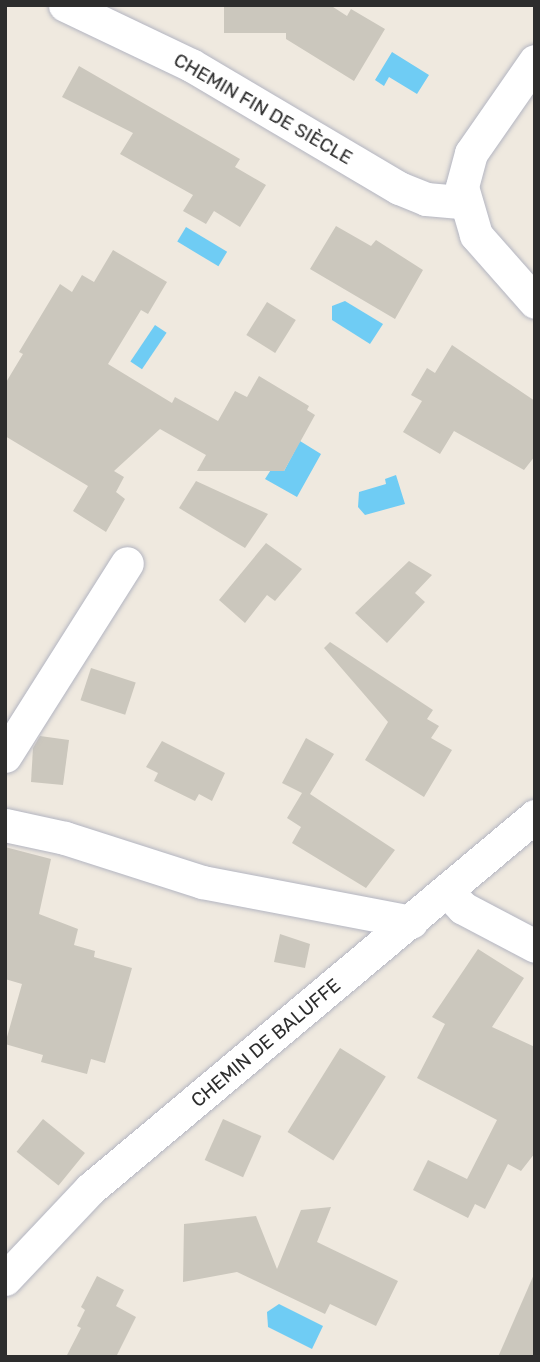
<!DOCTYPE html>
<meta charset="utf-8">
<style>
body{margin:0}
#map{position:relative;width:540px;height:1362px;overflow:hidden;background:#efe9df;font-family:Rubik,sans-serif}
div>[style]{position:absolute}
.water>*{inset:0;background:#6fccf4;transform-origin:0 0}
.building>*{inset:0;background:#cbc7bd;transform-origin:0 0}
.roads{filter:drop-shadow(0 0 2px #b3b5c1) drop-shadow(0 0 2px #b3b5c1)}
.minor>*{height:33px;margin:-16.5px;padding:0 16.5px;transform-origin:16.5px;border-radius:16.5px;background:#fff}
span{translate:-50% -50%;white-space:nowrap;text-align:center;line-height:1.15;-webkit-text-stroke:5px #fff;paint-order:stroke}
.street-label{font-size:19px;color:#2d2d2d}
.frame{position:absolute;inset:0;border:7px solid #2d2d2d;pointer-events:none}
</style>
<div id="map">
<div class="water">
<div style="clip-path:polygon(392px 52px,429px 75px,417px 94px,389px 77px,384px 86px,375px 80px)"></div>
<div style="left:186px;top:227px;width:48px;height:17px;rotate:31deg"></div>
<div style="clip-path:polygon(345px 301px,383px 324px,370px 344px,332px 320px,332px 306px)"></div>
<div style="left:155px;top:325px;width:14px;height:44px;rotate:34deg"></div>
<div style="clip-path:polygon(300px 441px,321px 454px,297px 497px,265px 479px,274px 465px,284px 471px)"></div>
<div style="clip-path:polygon(396px 475px,405px 504px,365px 515px,358px 507px,359px 492px,386px 484px,385px 479px)"></div>
<div style="clip-path:polygon(279px 1304px,323px 1326px,312px 1349px,268px 1327px,267px 1312px)"></div>
</div>
<div class="building">
<div style="clip-path:polygon(224px 5px,330px 5px,347px 16px,351px 9px,385px 29px,354px 81px,286px 39px,286px 33px,224px 33px)"></div>
<div style="clip-path:polygon(79px 66px,240px 159px,235px 167px,266px 185px,240px 227px,214px 211px,206px 224px,183px 211px,193px 195px,120px 154px,133px 133px,62px 97px)"></div>
<div style="clip-path:polygon(336px 226px,371px 246px,376px 240px,423px 270px,395px 319px,310px 269px)"></div>
<div style="clip-path:polygon(113px 250px,167px 282px,148px 314px,141px 310px,108px 364px,172px 403px,175px 397px,218px 421px,235px 391px,247px 397px,259px 376px,309px 406px,307px 410px,315px 415px,284px 471px,197px 471px,206px 455px,160px 429px,114px 471px,124px 477px,116px 492px,125px 499px,106px 532px,73px 511px,88px 486px,5px 436px,5px 384px,23px 354px,19px 352px,60px 284px,72px 292px,82px 275px,94px 282px)"></div>
<div style="left:267px;top:302px;width:34px;height:39px;rotate:32deg"></div>
<div style="clip-path:polygon(452px 345px,535px 401px,535px 456px,524px 470px,454px 431px,440px 454px,403px 432px,422px 401px,411px 395px,427px 368px,435px 373px)"></div>
<div style="clip-path:polygon(196px 481px,268px 514px,245px 548px,179px 508px)"></div>
<div style="clip-path:polygon(266px 543px,302px 569px,275px 601px,267px 595px,245px 623px,219px 600px)"></div>
<div style="clip-path:polygon(409px 561px,432px 575px,415px 593px,425px 602px,387px 643px,355px 613px)"></div>
<div style="clip-path:polygon(330px 642px,433px 710px,427px 719px,439px 726px,431px 738px,452px 750px,424px 797px,365px 760px,388px 722px,324px 648px)"></div>
<div style="left:91px;top:668px;width:47px;height:34px;rotate:18deg"></div>
<div style="clip-path:polygon(40px 736px,69px 740px,63px 785px,31px 782px,33px 748px)"></div>
<div style="clip-path:polygon(306px 738px,334px 754px,310px 794px,395px 850px,366px 888px,292px 843px,301px 827px,287px 818px,302px 793px,282px 783px)"></div>
<div style="clip-path:polygon(162px 741px,225px 773px,212px 801px,199px 794px,195px 801px,154px 781px,158px 773px,146px 767px)"></div>
<div style="clip-path:polygon(5px 847px,51px 859px,39px 914px,78px 929px,74px 945px,95px 951px,94px 957px,132px 968px,105px 1063px,91px 1059px,87px 1074px,41px 1062px,43px 1055px,5px 1044px,22px 984px,5px 979px)"></div>
<div style="clip-path:polygon(280px 934px,310px 944px,305px 968px,274px 962px)"></div>
<div style="clip-path:polygon(478px 949px,524px 978px,492px 1027px,535px 1047px,535px 1153px,521px 1171px,508px 1164px,485px 1209px,475px 1204px,468px 1218px,413px 1190px,428px 1160px,467px 1179px,497px 1120px,417px 1078px,445px 1024px,432px 1017px)"></div>
<div style="left:340px;top:1048px;width:54px;height:99px;rotate:32deg"></div>
<div style="left:43px;top:1119px;width:54px;height:42px;rotate:39deg"></div>
<div style="left:223px;top:1119px;width:42px;height:45px;rotate:24deg"></div>
<div style="clip-path:polygon(331px 1207px,317px 1242px,398px 1281px,376px 1326px,330px 1304px,325px 1314px,237px 1272px,183px 1282px,184px 1224px,256px 1216px,277px 1269px,301px 1210px)"></div>
<div style="clip-path:polygon(535px 1272px,535px 1357px,498px 1357px)"></div>
<div style="clip-path:polygon(97px 1276px,124px 1290px,116px 1306px,136px 1317px,116px 1357px,66px 1357px,81px 1328px,77px 1326px,85px 1310px,81px 1307px)"></div>
</div>
<div class="roads">
<div class="minor">
<div style="left:65px;top:5px;width:140px;rotate:25.5deg"></div>
<div style="left:191px;top:65px;width:242px;rotate:30.6deg"></div>
<div style="left:399px;top:188px;width:29px;rotate:22deg"></div>
<div style="left:426px;top:199px;width:37px;rotate:5deg"></div>
<div style="left:535px;top:61px;width:112px;rotate:124.8deg"></div>
<div style="left:471px;top:153px;width:35px;rotate:105deg"></div>
<div style="left:462px;top:187px;width:50px;rotate:73.7deg"></div>
<div style="left:476px;top:235px;width:89px;rotate:48.6deg"></div>
<div style="left:5px;top:756px;width:228px;rotate:-57.7deg"></div>
<div style="left:5px;top:825px;width:61px;rotate:12.2deg"></div>
<div style="left:65px;top:838px;width:144px;rotate:17.8deg"></div>
<div style="left:202px;top:882px;width:213px;rotate:10.8deg"></div>
<div style="left:447px;top:891px;width:23px;rotate:47deg"></div>
<div style="left:463px;top:908px;width:81px;rotate:27.8deg"></div>
<div style="left:5px;top:1279px;width:124px;rotate:-46.6deg"></div>
<div style="left:90px;top:1189px;width:581px;rotate:-39.97deg"></div>
</div>
</div>
<div class="street-label">
<span style="left:263px;top:109px;rotate:30deg">CHEMIN FIN DE SIÈCLE</span>
<span style="left:266px;top:1043px;rotate:-40deg">CHEMIN DE BALUFFE</span>
</div>
<div class="frame"></div>
</div>
